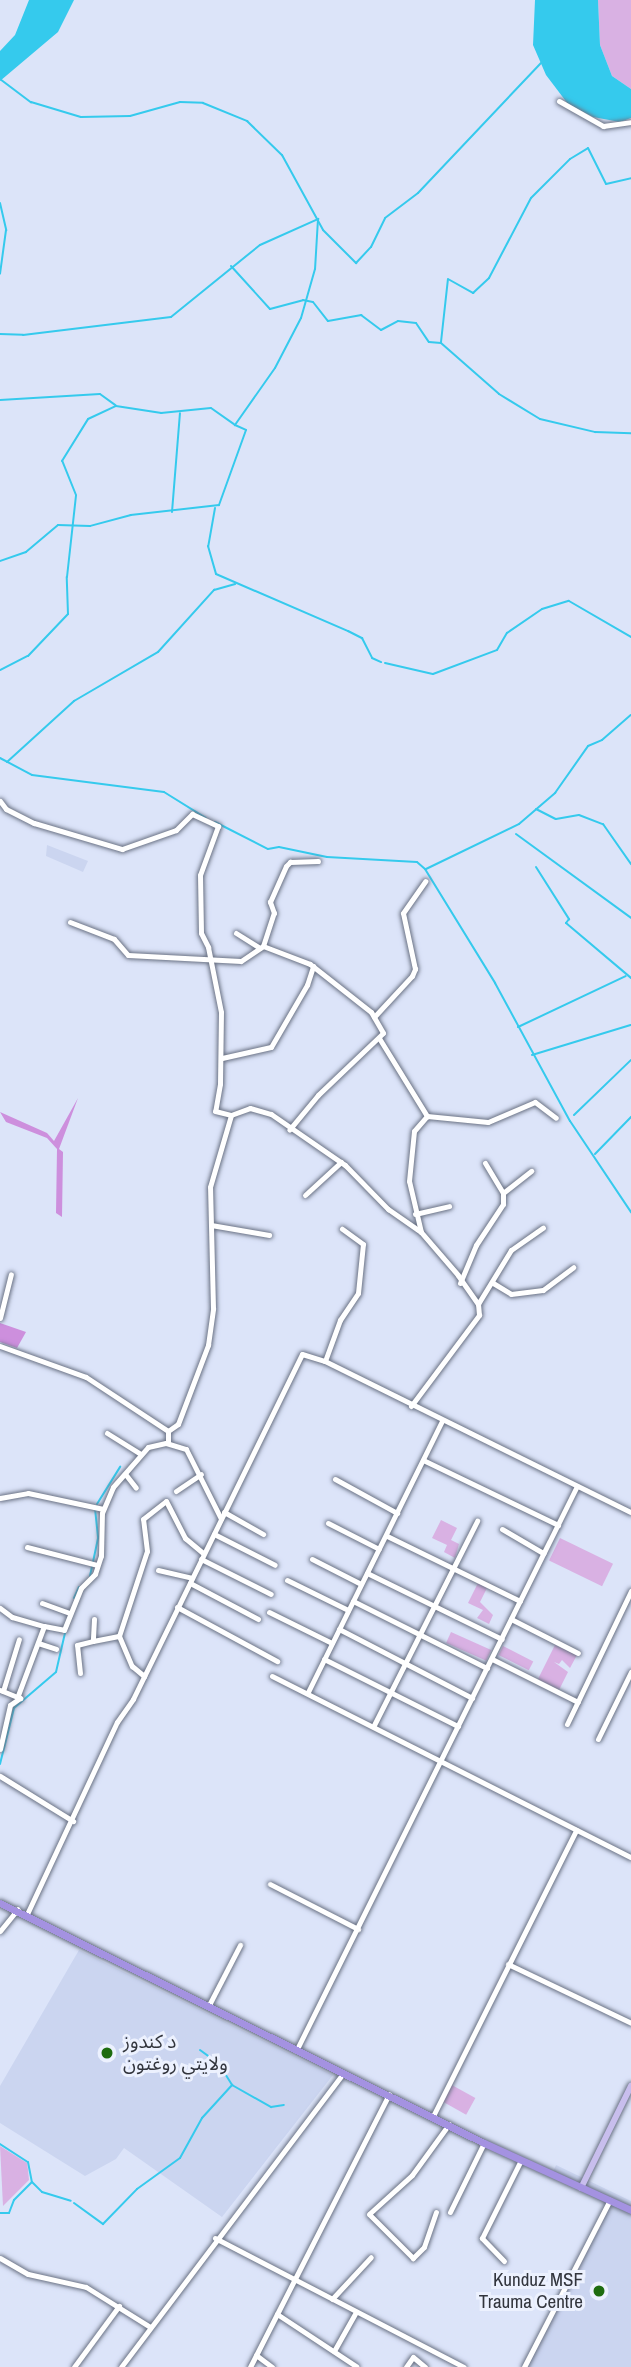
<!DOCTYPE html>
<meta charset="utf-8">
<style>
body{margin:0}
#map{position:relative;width:631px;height:2367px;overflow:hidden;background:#dce4f9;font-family:"Archivo Narrow","Noto Sans Arabic",sans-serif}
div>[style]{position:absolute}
.built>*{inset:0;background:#cbd5f0}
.green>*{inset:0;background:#d9b1e3;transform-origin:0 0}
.forest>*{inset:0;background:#cd8fdd}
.water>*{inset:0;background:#35caed}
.stream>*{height:2px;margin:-1px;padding:0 1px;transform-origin:1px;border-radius:1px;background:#35caed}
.roads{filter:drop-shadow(0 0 2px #6a7284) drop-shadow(0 0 2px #6a7284)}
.minor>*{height:5px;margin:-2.5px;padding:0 2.5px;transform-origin:2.5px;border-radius:2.5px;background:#fff}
.major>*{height:6px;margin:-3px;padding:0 3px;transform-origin:3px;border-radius:3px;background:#c8beed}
.highway>*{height:7px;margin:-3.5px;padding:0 3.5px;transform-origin:3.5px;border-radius:3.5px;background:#a492e1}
.dots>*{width:19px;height:19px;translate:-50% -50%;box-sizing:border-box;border:4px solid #ecf1fe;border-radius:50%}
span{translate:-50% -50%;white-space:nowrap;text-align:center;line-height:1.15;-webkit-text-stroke:6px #ecf1fe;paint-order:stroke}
.poi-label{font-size:19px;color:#32353d}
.left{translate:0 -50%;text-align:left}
.right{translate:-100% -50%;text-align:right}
</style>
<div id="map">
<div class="built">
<div style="clip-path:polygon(47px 845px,88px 861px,83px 872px,46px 856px)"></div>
<div style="clip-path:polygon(79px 1950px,333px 2075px,222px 2217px,124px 2148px,116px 2159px,85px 2176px,0 2123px,0 2086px)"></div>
<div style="clip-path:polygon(556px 2165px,631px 2201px,631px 2367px,528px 2367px,611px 2206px,551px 2177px)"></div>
</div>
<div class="green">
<div style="clip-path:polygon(598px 0,631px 0,631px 89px,612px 76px,600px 45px)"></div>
<div style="clip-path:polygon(441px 1520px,457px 1528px,451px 1540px,459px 1544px,455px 1558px,444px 1552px,447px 1545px,432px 1538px)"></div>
<div style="left:560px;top:1538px;width:59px;height:25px;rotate:26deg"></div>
<div style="clip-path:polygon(478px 1583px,487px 1588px,480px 1602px,493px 1615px,489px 1624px,477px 1618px,483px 1610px,468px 1603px)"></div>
<div style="left:451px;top:1632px;width:44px;height:12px;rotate:24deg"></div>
<div style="clip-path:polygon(555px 1645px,577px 1655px,570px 1668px,562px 1660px,559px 1664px,554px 1662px,568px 1672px,559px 1690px,538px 1679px)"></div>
<div style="left:503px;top:1646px;width:34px;height:10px;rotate:27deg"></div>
<div style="left:450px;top:2084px;width:29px;height:19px;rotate:29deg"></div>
<div style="clip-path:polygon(0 2146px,27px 2163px,28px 2170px,29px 2180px,3px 2206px)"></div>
</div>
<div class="forest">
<div style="clip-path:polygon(78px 1098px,59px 1149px,63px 1152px,62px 1217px,56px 1213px,57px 1149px,47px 1138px,6px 1122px,0 1112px,47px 1133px,54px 1141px)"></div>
<div style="clip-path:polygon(0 1323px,26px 1332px,17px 1348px,0 1342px)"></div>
</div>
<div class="water">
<div style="clip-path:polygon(29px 0,74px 0,58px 32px,0 81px,0 51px,15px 35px)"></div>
<div style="clip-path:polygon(535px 0,598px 0,600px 45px,612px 76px,631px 89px,631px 118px,620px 122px,593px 117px,568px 104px,546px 75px,533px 45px)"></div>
</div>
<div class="stream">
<div style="left:0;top:79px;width:39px;rotate:37deg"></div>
<div style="left:31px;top:102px;width:52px;rotate:16.7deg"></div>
<div style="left:81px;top:117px;width:49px;rotate:-1.2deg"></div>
<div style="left:130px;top:116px;width:52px;rotate:-15.6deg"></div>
<div style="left:180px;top:102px;width:23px;rotate:2deg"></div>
<div style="left:203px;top:103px;width:48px;rotate:22.2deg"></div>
<div style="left:247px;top:121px;width:49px;rotate:44.2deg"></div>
<div style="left:282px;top:155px;width:85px;rotate:61.3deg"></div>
<div style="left:323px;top:230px;width:47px;rotate:45deg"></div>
<div style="left:356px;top:263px;width:22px;rotate:-47deg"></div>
<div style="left:371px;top:247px;width:32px;rotate:-64deg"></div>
<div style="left:385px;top:218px;width:41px;rotate:-37.1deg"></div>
<div style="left:418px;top:193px;width:179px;rotate:-46.6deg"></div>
<div style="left:0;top:203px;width:28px;rotate:77deg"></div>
<div style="left:6px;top:230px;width:44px;rotate:97.8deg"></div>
<div style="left:231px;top:266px;width:58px;rotate:47.8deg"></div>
<div style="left:270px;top:309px;width:34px;rotate:-15deg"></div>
<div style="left:303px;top:300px;width:10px;rotate:11deg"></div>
<div style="left:313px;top:302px;width:24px;rotate:52deg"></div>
<div style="left:328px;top:321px;width:34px;rotate:-10deg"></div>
<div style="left:361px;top:315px;width:25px;rotate:37deg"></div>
<div style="left:381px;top:330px;width:19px;rotate:-28deg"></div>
<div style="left:398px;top:321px;width:18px;rotate:6deg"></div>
<div style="left:416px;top:323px;width:23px;rotate:56deg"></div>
<div style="left:429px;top:342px;width:12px;rotate:5deg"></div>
<div style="left:441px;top:343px;width:77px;rotate:41.3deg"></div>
<div style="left:499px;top:394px;width:48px;rotate:31.4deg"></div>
<div style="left:540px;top:419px;width:57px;rotate:13.3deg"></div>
<div style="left:595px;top:432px;width:36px;rotate:2deg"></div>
<div style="left:0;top:334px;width:23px;rotate:2deg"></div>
<div style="left:23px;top:335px;width:149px;rotate:-6.9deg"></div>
<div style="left:171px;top:317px;width:114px;rotate:-39deg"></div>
<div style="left:260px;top:245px;width:64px;rotate:-24.1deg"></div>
<div style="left:318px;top:219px;width:50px;rotate:93.4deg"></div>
<div style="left:315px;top:269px;width:51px;rotate:105.9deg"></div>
<div style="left:301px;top:318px;width:56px;rotate:117.5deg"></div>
<div style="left:275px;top:368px;width:70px;rotate:125.1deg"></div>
<div style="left:235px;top:425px;width:12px;rotate:24deg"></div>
<div style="left:246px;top:430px;width:80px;rotate:109.8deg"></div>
<div style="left:219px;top:505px;width:89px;rotate:173.5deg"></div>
<div style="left:131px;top:515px;width:42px;rotate:165deg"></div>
<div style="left:90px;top:526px;width:32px;rotate:-178deg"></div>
<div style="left:58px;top:525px;width:42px;rotate:139.8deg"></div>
<div style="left:26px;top:552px;width:28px;rotate:161deg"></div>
<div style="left:441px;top:342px;width:63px;rotate:-83.7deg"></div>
<div style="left:448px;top:279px;width:29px;rotate:29deg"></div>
<div style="left:473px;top:293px;width:22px;rotate:-43deg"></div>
<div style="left:489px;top:278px;width:90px;rotate:-62.3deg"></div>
<div style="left:531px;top:198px;width:55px;rotate:-45deg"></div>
<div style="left:570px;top:159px;width:21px;rotate:-31deg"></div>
<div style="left:588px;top:148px;width:40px;rotate:63.4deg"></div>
<div style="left:606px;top:184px;width:26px;rotate:-13deg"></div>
<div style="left:0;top:400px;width:100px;rotate:-3.4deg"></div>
<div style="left:100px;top:394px;width:19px;rotate:36deg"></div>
<div style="left:215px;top:508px;width:39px;rotate:100deg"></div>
<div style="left:208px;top:546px;width:29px;rotate:74deg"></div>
<div style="left:216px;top:574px;width:144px;rotate:23.4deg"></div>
<div style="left:348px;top:631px;width:16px;rotate:27deg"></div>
<div style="left:362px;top:638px;width:22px;rotate:63deg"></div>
<div style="left:372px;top:658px;width:10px;rotate:24deg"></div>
<div style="left:172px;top:512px;width:99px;rotate:-85.4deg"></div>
<div style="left:385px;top:663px;width:49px;rotate:12.9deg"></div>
<div style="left:433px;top:674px;width:68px;rotate:-20.6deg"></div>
<div style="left:497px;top:650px;width:20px;rotate:-60deg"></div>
<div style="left:507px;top:633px;width:42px;rotate:-34.4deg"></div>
<div style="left:542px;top:609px;width:28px;rotate:-17deg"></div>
<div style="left:569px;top:601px;width:72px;rotate:30.1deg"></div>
<div style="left:0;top:670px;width:31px;rotate:-27deg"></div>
<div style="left:28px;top:656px;width:58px;rotate:-46.4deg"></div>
<div style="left:68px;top:614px;width:37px;rotate:-92deg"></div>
<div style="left:67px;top:577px;width:82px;rotate:-83.7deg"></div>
<div style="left:76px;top:495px;width:37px;rotate:-112deg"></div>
<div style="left:62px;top:461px;width:49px;rotate:-58.2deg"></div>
<div style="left:88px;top:419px;width:31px;rotate:-25deg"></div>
<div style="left:116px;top:406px;width:46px;rotate:8.8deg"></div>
<div style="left:161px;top:413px;width:50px;rotate:-5.7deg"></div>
<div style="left:211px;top:408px;width:28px;rotate:35deg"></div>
<div style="left:0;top:758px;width:36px;rotate:28deg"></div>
<div style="left:32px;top:775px;width:133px;rotate:7.3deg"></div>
<div style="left:164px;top:792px;width:49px;rotate:31.8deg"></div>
<div style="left:7px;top:762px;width:91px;rotate:-42.3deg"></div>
<div style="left:74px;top:701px;width:97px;rotate:-30.3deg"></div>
<div style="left:158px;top:652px;width:84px;rotate:-47.9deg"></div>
<div style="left:214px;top:590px;width:22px;rotate:-16deg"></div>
<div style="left:536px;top:809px;width:22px;rotate:27deg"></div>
<div style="left:556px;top:819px;width:23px;rotate:-10deg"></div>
<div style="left:579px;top:815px;width:26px;rotate:21deg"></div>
<div style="left:603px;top:824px;width:49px;rotate:55deg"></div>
<div style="left:215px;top:822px;width:59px;rotate:27deg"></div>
<div style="left:268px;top:849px;width:11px;rotate:-10deg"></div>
<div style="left:279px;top:847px;width:49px;rotate:11.8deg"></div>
<div style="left:327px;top:857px;width:90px;rotate:3.2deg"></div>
<div style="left:417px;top:862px;width:11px;rotate:41deg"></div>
<div style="left:425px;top:869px;width:134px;rotate:58.4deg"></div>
<div style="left:495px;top:983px;width:157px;rotate:61.5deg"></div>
<div style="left:570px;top:1121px;width:110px;rotate:56.2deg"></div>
<div style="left:516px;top:834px;width:142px;rotate:36.1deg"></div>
<div style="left:536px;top:867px;width:62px;rotate:57.6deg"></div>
<div style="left:569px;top:919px;width:5px;rotate:127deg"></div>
<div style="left:566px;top:923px;width:85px;rotate:40.2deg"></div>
<div style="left:426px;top:869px;width:103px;rotate:-25.8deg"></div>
<div style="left:519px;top:824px;width:48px;rotate:-40.7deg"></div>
<div style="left:555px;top:793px;width:57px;rotate:-54.9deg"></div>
<div style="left:588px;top:746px;width:15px;rotate:-23deg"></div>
<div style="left:602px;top:740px;width:38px;rotate:-41deg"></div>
<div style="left:518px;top:1027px;width:119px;rotate:-25.3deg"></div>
<div style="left:532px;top:1055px;width:103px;rotate:-16.9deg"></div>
<div style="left:574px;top:1115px;width:79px;rotate:-44deg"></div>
<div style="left:595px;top:1154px;width:52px;rotate:-45.8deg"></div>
<div style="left:97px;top:1504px;width:44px;rotate:-58.1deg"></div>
<div style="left:90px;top:1576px;width:40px;rotate:-78deg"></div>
<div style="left:98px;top:1537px;width:28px;rotate:-96deg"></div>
<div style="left:74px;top:1598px;width:12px;rotate:-66deg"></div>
<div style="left:0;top:1764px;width:58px;rotate:-76deg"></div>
<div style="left:14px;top:1708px;width:55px;rotate:-40.6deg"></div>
<div style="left:56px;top:1672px;width:40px;rotate:-77deg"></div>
<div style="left:200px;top:2050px;width:24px;rotate:36deg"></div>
<div style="left:219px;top:2064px;width:25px;rotate:58deg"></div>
<div style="left:232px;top:2085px;width:45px;rotate:29.4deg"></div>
<div style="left:271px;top:2107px;width:13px;rotate:-9deg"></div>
<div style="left:0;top:2144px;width:33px;rotate:33deg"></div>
<div style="left:28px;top:2162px;width:20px;rotate:79deg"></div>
<div style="left:74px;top:2203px;width:36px;rotate:36deg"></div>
<div style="left:103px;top:2224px;width:49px;rotate:-45.8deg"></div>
<div style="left:137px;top:2189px;width:53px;rotate:-35.8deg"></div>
<div style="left:180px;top:2158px;width:46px;rotate:-61.2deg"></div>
<div style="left:202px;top:2118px;width:45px;rotate:-47.7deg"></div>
<div style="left:0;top:2213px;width:9px"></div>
<div style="left:9px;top:2213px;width:14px;rotate:-69deg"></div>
<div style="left:14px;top:2200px;width:25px;rotate:-45deg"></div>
<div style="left:32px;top:2182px;width:14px;rotate:45deg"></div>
<div style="left:42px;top:2192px;width:30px;rotate:17deg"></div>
</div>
<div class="roads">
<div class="minor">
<div style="left:559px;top:101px;width:51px;rotate:29.6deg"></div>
<div style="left:603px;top:126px;width:28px;rotate:-8deg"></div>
<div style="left:0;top:801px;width:10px;rotate:53deg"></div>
<div style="left:6px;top:809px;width:31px;rotate:27deg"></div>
<div style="left:34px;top:823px;width:92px;rotate:16.5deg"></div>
<div style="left:122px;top:849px;width:57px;rotate:-19.4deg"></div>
<div style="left:176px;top:830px;width:23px;rotate:-45deg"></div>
<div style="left:192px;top:814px;width:29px;rotate:25deg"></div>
<div style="left:218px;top:826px;width:52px;rotate:110.2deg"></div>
<div style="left:200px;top:875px;width:58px;rotate:89deg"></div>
<div style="left:201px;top:933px;width:16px;rotate:63deg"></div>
<div style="left:208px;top:947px;width:66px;rotate:78.7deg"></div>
<div style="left:221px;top:1012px;width:72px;rotate:90.8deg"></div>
<div style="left:220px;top:1084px;width:27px;rotate:100deg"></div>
<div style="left:215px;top:1111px;width:16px;rotate:14deg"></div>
<div style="left:231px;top:1115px;width:20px;rotate:-20deg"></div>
<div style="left:250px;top:1108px;width:22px;rotate:16deg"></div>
<div style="left:271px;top:1114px;width:90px;rotate:34.6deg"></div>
<div style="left:345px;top:1165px;width:62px;rotate:45.7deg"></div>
<div style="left:388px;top:1209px;width:40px;rotate:34.9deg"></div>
<div style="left:70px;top:922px;width:47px;rotate:21.1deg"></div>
<div style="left:114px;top:939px;width:21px;rotate:49deg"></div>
<div style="left:128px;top:955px;width:113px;rotate:3deg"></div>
<div style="left:241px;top:961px;width:27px;rotate:-34deg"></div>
<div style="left:263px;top:946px;width:50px;rotate:21deg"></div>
<div style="left:310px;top:964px;width:78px;rotate:38.2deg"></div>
<div style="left:371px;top:1012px;width:24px;rotate:60deg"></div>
<div style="left:383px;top:1033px;width:90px;rotate:136.4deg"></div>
<div style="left:318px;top:1095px;width:45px;rotate:129.6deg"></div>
<div style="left:236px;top:933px;width:28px;rotate:32deg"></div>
<div style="left:263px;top:946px;width:35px;rotate:-72deg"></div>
<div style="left:274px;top:913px;width:12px;rotate:-110deg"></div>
<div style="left:270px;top:902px;width:39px;rotate:-66deg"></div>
<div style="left:286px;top:866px;width:6px;rotate:-45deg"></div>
<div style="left:290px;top:862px;width:28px;rotate:-2deg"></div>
<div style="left:374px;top:1017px;width:56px;rotate:-47.2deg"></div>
<div style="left:412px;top:976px;width:8px;rotate:-67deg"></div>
<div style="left:415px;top:969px;width:57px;rotate:-102.1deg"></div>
<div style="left:403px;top:913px;width:39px;rotate:-55deg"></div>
<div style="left:379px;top:1038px;width:92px;rotate:58.4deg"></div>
<div style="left:222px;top:1058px;width:50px;rotate:-12.7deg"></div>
<div style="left:271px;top:1047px;width:72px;rotate:-59.9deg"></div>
<div style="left:307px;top:985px;width:20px;rotate:-72deg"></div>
<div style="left:485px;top:1163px;width:35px;rotate:59deg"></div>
<div style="left:305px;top:1195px;width:49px;rotate:-42.5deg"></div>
<div style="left:415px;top:1214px;width:35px;rotate:-13deg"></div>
<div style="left:211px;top:1225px;width:59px;rotate:9.8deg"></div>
<div style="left:460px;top:1283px;width:41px;rotate:-67.2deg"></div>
<div style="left:476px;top:1245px;width:49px;rotate:-56.6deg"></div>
<div style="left:503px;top:1204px;width:11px;rotate:-90deg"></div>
<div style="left:503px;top:1193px;width:36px;rotate:-38deg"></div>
<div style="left:493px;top:1283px;width:21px;rotate:31deg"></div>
<div style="left:511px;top:1294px;width:32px;rotate:-7deg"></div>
<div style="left:543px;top:1290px;width:38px;rotate:-37deg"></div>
<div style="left:478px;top:1304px;width:63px;rotate:-58.6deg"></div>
<div style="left:511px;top:1250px;width:39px;rotate:-35deg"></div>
<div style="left:0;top:1318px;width:45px;rotate:-76deg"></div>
<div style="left:0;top:1346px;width:91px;rotate:19.8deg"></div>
<div style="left:86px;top:1377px;width:98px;rotate:33.4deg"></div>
<div style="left:168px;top:1431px;width:11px;rotate:90deg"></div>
<div style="left:325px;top:1361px;width:44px;rotate:-69.9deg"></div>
<div style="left:340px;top:1320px;width:32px;rotate:-56deg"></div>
<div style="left:358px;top:1293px;width:49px;rotate:-84.2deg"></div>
<div style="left:363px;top:1244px;width:26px;rotate:-144deg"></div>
<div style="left:411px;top:1406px;width:114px;rotate:-53.2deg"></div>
<div style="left:479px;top:1315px;width:11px;rotate:-95deg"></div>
<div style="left:478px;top:1304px;width:35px;rotate:-125deg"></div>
<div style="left:458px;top:1275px;width:57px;rotate:-130.7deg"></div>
<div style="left:421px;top:1232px;width:52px;rotate:-103.2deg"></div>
<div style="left:409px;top:1181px;width:50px;rotate:-84.3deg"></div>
<div style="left:414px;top:1131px;width:20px;rotate:-49deg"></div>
<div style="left:427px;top:1116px;width:61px;rotate:5.6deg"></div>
<div style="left:488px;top:1122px;width:51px;rotate:-23.1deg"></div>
<div style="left:535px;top:1102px;width:26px;rotate:37deg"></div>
<div style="left:168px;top:1431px;width:12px;rotate:-35deg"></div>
<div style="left:178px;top:1424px;width:85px;rotate:-69.2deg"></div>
<div style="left:208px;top:1345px;width:37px;rotate:-82deg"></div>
<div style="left:213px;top:1308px;width:121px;rotate:-91.4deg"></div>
<div style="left:210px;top:1187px;width:75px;rotate:-73.7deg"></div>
<div style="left:107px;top:1433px;width:39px;rotate:32deg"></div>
<div style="left:423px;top:1460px;width:150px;rotate:25.7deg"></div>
<div style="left:126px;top:1475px;width:16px;rotate:52deg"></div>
<div style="left:335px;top:1479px;width:71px;rotate:28.7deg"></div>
<div style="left:176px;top:1491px;width:30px;rotate:-34deg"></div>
<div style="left:0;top:1498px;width:28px;rotate:-10deg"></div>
<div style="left:28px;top:1493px;width:77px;rotate:12deg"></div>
<div style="left:224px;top:1512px;width:45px;rotate:29.4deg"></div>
<div style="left:328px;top:1523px;width:57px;rotate:27deg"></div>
<div style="left:502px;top:1529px;width:48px;rotate:30.3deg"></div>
<div style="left:214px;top:1534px;width:68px;rotate:26.9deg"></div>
<div style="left:387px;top:1536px;width:148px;rotate:26deg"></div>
<div style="left:27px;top:1547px;width:72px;rotate:14.4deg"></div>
<div style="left:201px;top:1559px;width:78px;rotate:26.6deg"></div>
<div style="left:312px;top:1559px;width:55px;rotate:27deg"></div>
<div style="left:158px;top:1570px;width:35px;rotate:13deg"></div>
<div style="left:367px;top:1573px;width:150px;rotate:26.1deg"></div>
<div style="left:287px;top:1580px;width:68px;rotate:26.2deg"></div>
<div style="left:190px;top:1583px;width:77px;rotate:27.9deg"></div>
<div style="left:353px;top:1601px;width:150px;rotate:26.6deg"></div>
<div style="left:42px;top:1603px;width:30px;rotate:20deg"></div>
<div style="left:177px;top:1607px;width:114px;rotate:28.4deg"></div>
<div style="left:0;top:1608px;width:15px;rotate:37deg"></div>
<div style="left:12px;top:1617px;width:33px;rotate:16deg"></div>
<div style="left:44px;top:1626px;width:74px;rotate:110.6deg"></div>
<div style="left:269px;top:1612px;width:70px;rotate:26.2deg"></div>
<div style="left:94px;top:1619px;width:22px;rotate:93deg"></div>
<div style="left:93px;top:1641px;width:26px;rotate:-11deg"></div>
<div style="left:119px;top:1636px;width:33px;rotate:67deg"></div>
<div style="left:132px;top:1666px;width:16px;rotate:40deg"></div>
<div style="left:511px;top:1619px;width:75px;rotate:26.9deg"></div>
<div style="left:44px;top:1626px;width:20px;rotate:11deg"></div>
<div style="left:64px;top:1630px;width:45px;rotate:-68deg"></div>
<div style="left:81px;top:1588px;width:20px;rotate:-45deg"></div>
<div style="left:95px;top:1574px;width:19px;rotate:-72deg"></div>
<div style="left:101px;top:1556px;width:43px;rotate:-88.7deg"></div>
<div style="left:102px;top:1513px;width:28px;rotate:-67deg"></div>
<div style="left:113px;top:1487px;width:53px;rotate:-48.8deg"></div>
<div style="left:148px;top:1447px;width:18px;rotate:-13deg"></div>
<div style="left:166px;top:1443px;width:21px;rotate:17deg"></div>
<div style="left:186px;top:1449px;width:78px;rotate:63.4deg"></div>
<div style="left:339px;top:1629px;width:150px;rotate:27.4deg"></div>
<div style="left:119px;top:1636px;width:89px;rotate:-71.8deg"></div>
<div style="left:147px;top:1551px;width:32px;rotate:-97deg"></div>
<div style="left:143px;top:1519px;width:29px;rotate:-38deg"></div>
<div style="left:166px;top:1501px;width:42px;rotate:62.8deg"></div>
<div style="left:185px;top:1538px;width:23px;rotate:40deg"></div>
<div style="left:38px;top:1643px;width:19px;rotate:18deg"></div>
<div style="left:324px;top:1659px;width:150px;rotate:26.6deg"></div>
<div style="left:492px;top:1659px;width:96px;rotate:26.6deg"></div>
<div style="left:80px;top:1673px;width:28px;rotate:-96deg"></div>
<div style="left:77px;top:1645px;width:16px;rotate:-14deg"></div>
<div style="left:272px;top:1676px;width:402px;rotate:26.8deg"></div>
<div style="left:0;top:1690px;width:22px;rotate:22deg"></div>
<div style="left:20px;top:1698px;width:12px;rotate:145deg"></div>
<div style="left:10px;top:1705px;width:45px;rotate:102.8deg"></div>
<div style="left:3px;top:1691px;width:54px;rotate:-72.9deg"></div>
<div style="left:308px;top:1692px;width:302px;rotate:-63.7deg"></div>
<div style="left:567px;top:1724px;width:148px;rotate:-64.3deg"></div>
<div style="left:374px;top:1725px;width:229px;rotate:-63.2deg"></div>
<div style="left:598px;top:1739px;width:75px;rotate:-63.8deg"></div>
<div style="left:0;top:1776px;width:86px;rotate:31.7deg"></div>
<div style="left:270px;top:1884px;width:99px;rotate:27.1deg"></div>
<div style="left:27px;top:1914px;width:212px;rotate:-64.9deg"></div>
<div style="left:117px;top:1722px;width:28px;rotate:-55deg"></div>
<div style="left:133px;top:1699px;width:384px;rotate:-63.9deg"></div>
<div style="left:302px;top:1354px;width:24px;rotate:17deg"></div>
<div style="left:325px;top:1361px;width:341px;rotate:26.3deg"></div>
<div style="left:0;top:1931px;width:28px;rotate:-51deg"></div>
<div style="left:508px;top:1964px;width:136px;rotate:25.6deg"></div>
<div style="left:208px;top:2007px;width:70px;rotate:-62.7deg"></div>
<div style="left:296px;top:2051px;width:631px;rotate:-63.56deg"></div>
<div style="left:433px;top:2116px;width:320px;rotate:-63.4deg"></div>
<div style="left:436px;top:2212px;width:37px;rotate:109deg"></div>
<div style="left:424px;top:2247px;width:16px;rotate:135deg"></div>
<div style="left:413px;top:2258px;width:62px;rotate:-135deg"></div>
<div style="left:369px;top:2214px;width:58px;rotate:-42.2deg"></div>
<div style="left:412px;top:2175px;width:63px;rotate:-54deg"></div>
<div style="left:450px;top:2212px;width:77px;rotate:-63.8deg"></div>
<div style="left:215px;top:2238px;width:280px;rotate:27.4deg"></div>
<div style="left:0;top:2258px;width:32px;rotate:30deg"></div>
<div style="left:28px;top:2274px;width:59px;rotate:12.6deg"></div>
<div style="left:86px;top:2287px;width:75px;rotate:32deg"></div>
<div style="left:504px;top:2261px;width:32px;rotate:-134deg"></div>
<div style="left:482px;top:2238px;width:87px;rotate:-63.4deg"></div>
<div style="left:332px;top:2299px;width:57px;rotate:-47.1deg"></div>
<div style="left:277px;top:2314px;width:95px;rotate:33.4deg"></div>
<div style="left:334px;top:2351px;width:45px;rotate:-60.6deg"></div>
<div style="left:256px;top:2355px;width:20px;rotate:37deg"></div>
<div style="left:74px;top:2367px;width:76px;rotate:-53.6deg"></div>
<div style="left:121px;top:2367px;width:368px;rotate:-52.9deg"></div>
<div style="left:250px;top:2367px;width:306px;rotate:-63deg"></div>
<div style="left:406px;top:2367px;width:12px;rotate:-55deg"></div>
<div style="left:413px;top:2357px;width:16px;rotate:40deg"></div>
<div style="left:524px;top:2367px;width:188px;rotate:-62.8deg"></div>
</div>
<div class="major">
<div style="left:581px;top:2188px;width:114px;rotate:-63.9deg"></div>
</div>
<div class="highway">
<div style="left:0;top:1903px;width:540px;rotate:26.38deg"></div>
<div style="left:484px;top:2143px;width:162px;rotate:24.5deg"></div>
</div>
</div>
<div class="dots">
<div style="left:107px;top:2053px;background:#1e6c0f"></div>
<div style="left:599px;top:2291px;background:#1e6c0f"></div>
</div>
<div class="poi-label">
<span class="left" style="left:123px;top:2053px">د کندوز<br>ولایتي روغتون</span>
<span class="right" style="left:583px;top:2291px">Kunduz MSF<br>Trauma Centre</span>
</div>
</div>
